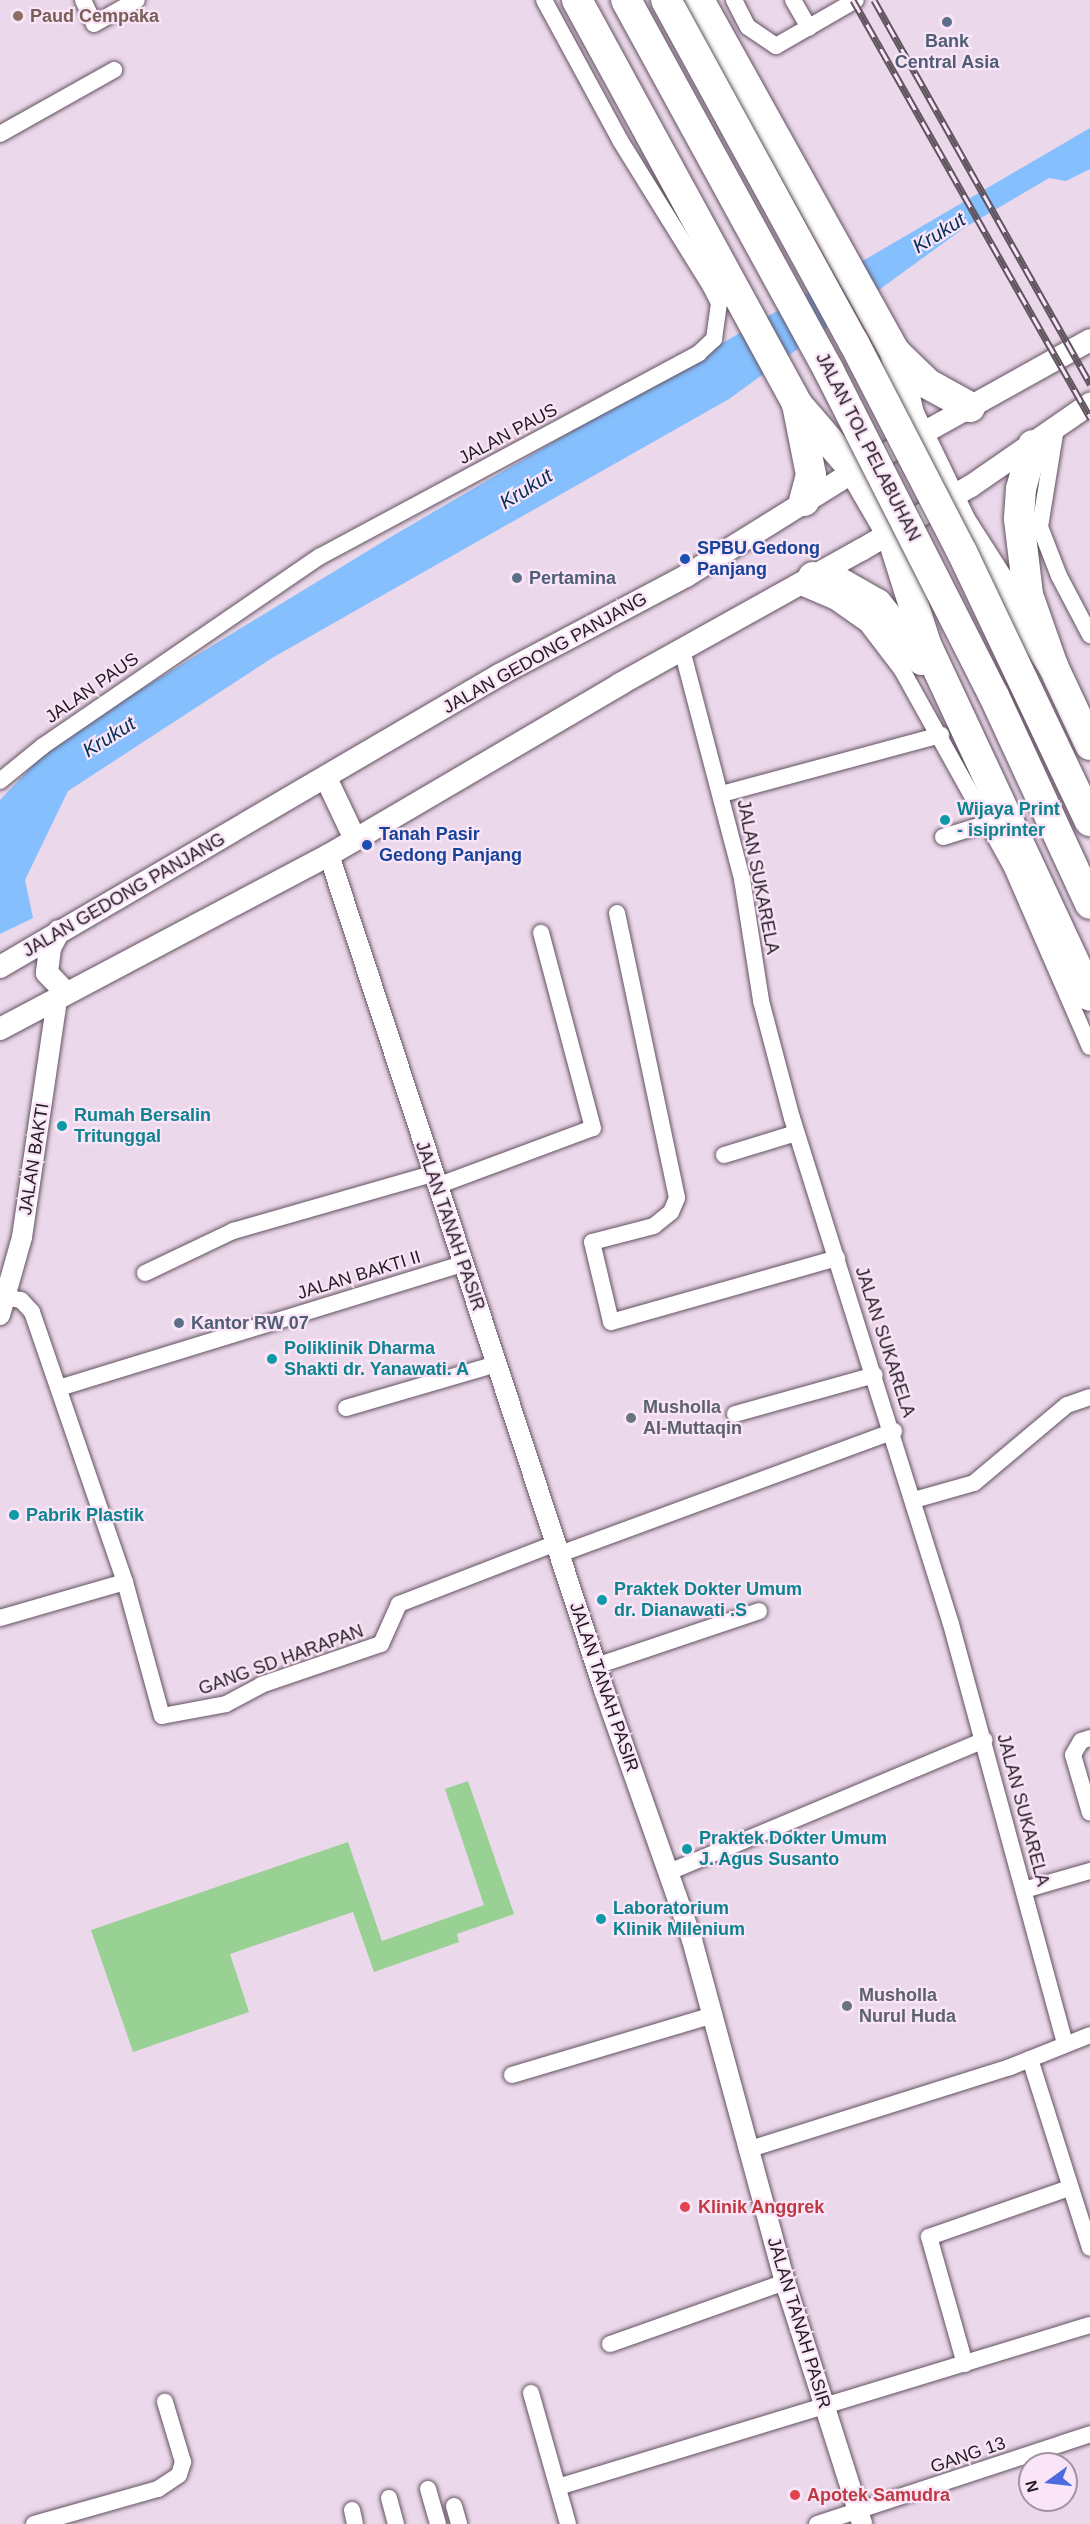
<!DOCTYPE html>
<style>
body{margin:0}
#map{position:relative;width:1090px;height:2524px;overflow:hidden;background:#ebd8ea;font-family:Helvetica,sans-serif}
div>[style]{position:absolute}
.green>*{inset:0;background:#99d094}
.water>*{inset:0;background:#85bffe}
.roads{filter:drop-shadow(0 0 2px #625261) drop-shadow(0 0 2px #625261)}
.minor>*{height:16px;margin:-8px;padding:0 8px;transform-origin:8px;border-radius:8px;background:#fff}
.tertiary>*{height:20px;margin:-10px;padding:0 10px;transform-origin:10px;border-radius:10px;background:#fff}
.secondary>*{height:22px;margin:-11px;padding:0 11px;transform-origin:11px;border-radius:11px;background:#fff}
.motorway>*{height:30px;margin:-15px;padding:0 15px;transform-origin:15px;border-radius:15px;background:#fff}
.rail>*{height:7px;margin-top:-3.5px;transform-origin:0;background:repeating-linear-gradient(90deg,#f9e5f7 0 14px,#60555f 0 28px);box-sizing:border-box;border-block:2px solid #60555f}
.bridges{filter:drop-shadow(0 0 2px #625261) drop-shadow(0 0 2px #625261)}
.motorway-bridge>*{height:30px;margin:-15px;padding:0 15px;transform-origin:15px;border-radius:15px;background:#fff}
.dots>*{width:16px;height:16px;translate:-50% -50%;box-sizing:border-box;border:3px solid #f9e5f7;border-radius:50%}
span{translate:-50% -50%;white-space:nowrap;text-align:center;line-height:1.15;-webkit-text-stroke:4.5px #f9e5f7;paint-order:stroke}
.education-label{font-size:18px;color:#785e54;font-weight:700}
.left{translate:0 -50%;text-align:left}
.service-label{font-size:18px;color:#4e5e75;font-weight:700}
.street-label{font-size:18px;color:#221b21}
.transit-label{font-size:18px;color:#164399;font-weight:700}
.culture-label{font-size:18px;color:#0d838f;font-weight:700}
.worship-label{font-size:18px;color:#5b616d;font-weight:700}
.health-label{font-size:18px;color:#be3a42;font-weight:700}
.water-label{font-size:20px;color:#052f57;font-style:italic}
.north{position:absolute;left:1018px;top:2452px;width:60px;height:60px;box-sizing:border-box;background:#f9e5f7;border:2px solid #a394a1;border-radius:50%;rotate:255deg;font-size:16px;font-weight:700;line-height:24px;text-align:center;color:#221b21}
.north::after{content:'';display:block;margin:auto;width:21px;height:27px;background:#4a6ce0;clip-path:polygon(50% 0,100% 100%,50% 72%,0 100%)}
</style>
<div id="map">
<div class="green">
<div style="clip-path:polygon(468px 1781px,514px 1914px,457px 1934px,459px 1942px,374px 1972px,353px 1912px,230px 1954px,249px 2012px,133px 2052px,91px 1930px,348px 1842px,382px 1941px,484px 1905px,445px 1789px)"></div>
</div>
<div class="water">
<div style="clip-path:polygon(1090px 128px,1090px 169px,1066px 181px,1049px 178px,964px 228px,729px 399px,272px 658px,68px 791px,25px 880px,33px 918px,0 934px,0 800px,56px 741px,389px 538px)"></div>
</div>
<div class="roads">
<div class="minor">
<div style="left:83px;top:0;width:26px;rotate:65deg"></div>
<div style="left:94px;top:24px;width:49px;rotate:-29.2deg"></div>
<div style="left:734px;top:0;width:30px;rotate:63deg"></div>
<div style="left:748px;top:27px;width:34px;rotate:34deg"></div>
<div style="left:776px;top:46px;width:92px;rotate:-29.9deg"></div>
<div style="left:793px;top:0;width:32px;rotate:60deg"></div>
<div style="left:0;top:134px;width:131px;rotate:-29.3deg"></div>
<div style="left:1056px;top:428px;width:100px;rotate:99.2deg"></div>
<div style="left:1040px;top:527px;width:53px;rotate:68.8deg"></div>
<div style="left:1059px;top:576px;width:67px;rotate:62.3deg"></div>
<div style="left:798px;top:586px;width:39px;rotate:23deg"></div>
<div style="left:834px;top:601px;width:39px;rotate:35deg"></div>
<div style="left:866px;top:623px;width:59px;rotate:52.5deg"></div>
<div style="left:902px;top:670px;width:227px;rotate:60.9deg"></div>
<div style="left:1012px;top:868px;width:195px;rotate:66.5deg"></div>
<div style="left:682px;top:650px;width:237px;rotate:75.3deg"></div>
<div style="left:742px;top:879px;width:123px;rotate:81.1deg"></div>
<div style="left:761px;top:1001px;width:121px;rotate:75.2deg"></div>
<div style="left:792px;top:1118px;width:530px;rotate:72.56deg"></div>
<div style="left:951px;top:1624px;width:435px;rotate:74.8deg"></div>
<div style="left:0;top:781px;width:55px;rotate:-39.1deg"></div>
<div style="left:43px;top:746px;width:335px;rotate:-34.4deg"></div>
<div style="left:319px;top:557px;width:431px;rotate:-28.2deg"></div>
<div style="left:699px;top:353px;width:21px;rotate:-43deg"></div>
<div style="left:714px;top:339px;width:36px;rotate:-82deg"></div>
<div style="left:719px;top:303px;width:18px;rotate:-117deg"></div>
<div style="left:711px;top:287px;width:173px;rotate:-121.8deg"></div>
<div style="left:620px;top:140px;width:159px;rotate:-118.5deg"></div>
<div style="left:722px;top:794px;width:227px;rotate:-15.1deg"></div>
<div style="left:943px;top:837px;width:47px;rotate:-17.3deg"></div>
<div style="left:617px;top:913px;width:291px;rotate:78.1deg"></div>
<div style="left:677px;top:1198px;width:15px;rotate:113deg"></div>
<div style="left:671px;top:1212px;width:22px;rotate:141deg"></div>
<div style="left:654px;top:1226px;width:64px;rotate:165.5deg"></div>
<div style="left:592px;top:1242px;width:82px;rotate:76.6deg"></div>
<div style="left:611px;top:1322px;width:235px;rotate:-15.8deg"></div>
<div style="left:724px;top:1155px;width:75px;rotate:-17deg"></div>
<div style="left:437px;top:1186px;width:166px;rotate:-20.4deg"></div>
<div style="left:593px;top:1128px;width:202px;rotate:-104.9deg"></div>
<div style="left:145px;top:1273px;width:98px;rotate:-25.5deg"></div>
<div style="left:233px;top:1231px;width:207px;rotate:-16deg"></div>
<div style="left:5px;top:1297px;width:16px;rotate:11deg"></div>
<div style="left:21px;top:1300px;width:16px;rotate:47deg"></div>
<div style="left:32px;top:1312px;width:286px;rotate:71deg"></div>
<div style="left:125px;top:1582px;width:139px;rotate:74.6deg"></div>
<div style="left:162px;top:1716px;width:65px;rotate:-10.6deg"></div>
<div style="left:226px;top:1704px;width:40px;rotate:-28deg"></div>
<div style="left:261px;top:1685px;width:127px;rotate:-18.9deg"></div>
<div style="left:381px;top:1644px;width:44px;rotate:-65.8deg"></div>
<div style="left:399px;top:1604px;width:168px;rotate:-21.2deg"></div>
<div style="left:59px;top:1388px;width:423px;rotate:-17.1deg"></div>
<div style="left:346px;top:1408px;width:156px;rotate:-16.3deg"></div>
<div style="left:735px;top:1414px;width:145px;rotate:-15.6deg"></div>
<div style="left:914px;top:1500px;width:62px;rotate:-15.8deg"></div>
<div style="left:974px;top:1483px;width:121px;rotate:-40deg"></div>
<div style="left:1067px;top:1405px;width:24px;rotate:-19deg"></div>
<div style="left:560px;top:1554px;width:356px;rotate:-20.2deg"></div>
<div style="left:0;top:1618px;width:130px;rotate:-16.1deg"></div>
<div style="left:596px;top:1666px;width:172px;rotate:-18.6deg"></div>
<div style="left:1090px;top:1738px;width:9px;rotate:162deg"></div>
<div style="left:1081px;top:1741px;width:16px;rotate:120deg"></div>
<div style="left:1073px;top:1755px;width:60px;rotate:73.7deg"></div>
<div style="left:669px;top:1872px;width:342px;rotate:-22.7deg"></div>
<div style="left:1024px;top:1890px;width:69px;rotate:-16.1deg"></div>
<div style="left:1030px;top:2059px;width:198px;rotate:72.4deg"></div>
<div style="left:512px;top:2075px;width:210px;rotate:-16.6deg"></div>
<div style="left:747px;top:2150px;width:276px;rotate:-17.5deg"></div>
<div style="left:1010px;top:2067px;width:86px;rotate:-21.8deg"></div>
<div style="left:610px;top:2344px;width:186px;rotate:-19.5deg"></div>
<div style="left:965px;top:2364px;width:132px;rotate:-105.8deg"></div>
<div style="left:929px;top:2237px;width:148px;rotate:-19.3deg"></div>
<div style="left:531px;top:2393px;width:136px;rotate:74.2deg"></div>
<div style="left:558px;top:2487px;width:556px;rotate:-16.94deg"></div>
<div style="left:428px;top:2489px;width:36px;rotate:74deg"></div>
<div style="left:389px;top:2498px;width:27px;rotate:75deg"></div>
<div style="left:454px;top:2506px;width:19px;rotate:74deg"></div>
<div style="left:352px;top:2510px;width:14px;rotate:78deg"></div>
<div style="left:34px;top:2524px;width:129px;rotate:-15.8deg"></div>
<div style="left:158px;top:2489px;width:25px;rotate:-34deg"></div>
<div style="left:179px;top:2475px;width:14px;rotate:-73deg"></div>
<div style="left:183px;top:2462px;width:63px;rotate:-106.7deg"></div>
<div style="left:817px;top:2524px;width:287px;rotate:-18.2deg"></div>
</div>
<div class="tertiary">
<div style="left:329px;top:855px;width:879px;rotate:71.77deg"></div>
<div style="left:604px;top:1690px;width:265px;rotate:70.6deg"></div>
<div style="left:692px;top:1940px;width:354px;rotate:74.8deg"></div>
<div style="left:785px;top:2282px;width:254px;rotate:72.3deg"></div>
<div style="left:0;top:1315px;width:81px;rotate:-74.2deg"></div>
<div style="left:22px;top:1237px;width:240px;rotate:-81.6deg"></div>
</div>
<div class="secondary">
<div style="left:326px;top:778px;width:68px;rotate:64.6deg"></div>
<div style="left:59px;top:931px;width:19px;rotate:118deg"></div>
<div style="left:50px;top:948px;width:25px;rotate:97deg"></div>
<div style="left:47px;top:973px;width:28px;rotate:46deg"></div>
<div style="left:0;top:967px;width:580px;rotate:-30.32deg"></div>
<div style="left:501px;top:674px;width:209px;rotate:-27.9deg"></div>
<div style="left:686px;top:576px;width:199px;rotate:-31.9deg"></div>
<div style="left:855px;top:471px;width:269px;rotate:-29.1deg"></div>
<div style="left:0;top:1029px;width:372px;rotate:-27.9deg"></div>
<div style="left:329px;top:855px;width:338px;rotate:-30.4deg"></div>
<div style="left:620px;top:684px;width:276px;rotate:-29.1deg"></div>
<div style="left:861px;top:550px;width:127px;rotate:-30.2deg"></div>
<div style="left:971px;top:486px;width:145px;rotate:-34.6deg"></div>
</div>
<div class="motorway">
<div style="left:577px;top:0;width:460px;rotate:61.4deg"></div>
<div style="left:797px;top:404px;width:72px;rotate:78.8deg"></div>
<div style="left:811px;top:475px;width:27px;rotate:105deg"></div>
<div style="left:699px;top:0;width:403px;rotate:60.9deg"></div>
<div style="left:895px;top:352px;width:46px;rotate:44.1deg"></div>
<div style="left:928px;top:384px;width:48px;rotate:28.7deg"></div>
<div style="left:895px;top:352px;width:64px;rotate:77.3deg"></div>
<div style="left:909px;top:414px;width:120px;rotate:64.3deg"></div>
<div style="left:961px;top:522px;width:171px;rotate:57.4deg"></div>
<div style="left:797px;top:404px;width:89px;rotate:49.1deg"></div>
<div style="left:855px;top:471px;width:72px;rotate:59.9deg"></div>
<div style="left:891px;top:533px;width:116px;rotate:72.5deg"></div>
<div style="left:926px;top:644px;width:388px;rotate:65deg"></div>
<div style="left:1033px;top:445px;width:46px;rotate:105.3deg"></div>
<div style="left:1021px;top:489px;width:30px;rotate:94deg"></div>
<div style="left:1019px;top:519px;width:77px;rotate:83.2deg"></div>
<div style="left:1028px;top:595px;width:75px;rotate:70.6deg"></div>
<div style="left:1053px;top:666px;width:87px;rotate:64.9deg"></div>
<div style="left:813px;top:577px;width:30px;rotate:14deg"></div>
<div style="left:842px;top:584px;width:40px;rotate:29.7deg"></div>
<div style="left:877px;top:604px;width:72px;rotate:51.2deg"></div>
</div>
</div>
<div class="rail">
<div style="left:853px;top:0;width:481px;rotate:60.4deg"></div>
<div style="left:874px;top:0;width:441px;rotate:60.6deg"></div>
</div>
<div class="bridges">
<div class="motorway-bridge">
<div style="left:626px;top:0;width:423px;rotate:61.3deg"></div>
<div style="left:829px;top:371px;width:364px;rotate:63.1deg"></div>
<div style="left:994px;top:696px;width:229px;rotate:65.2deg"></div>
<div style="left:666px;top:0;width:391px;rotate:61.3deg"></div>
<div style="left:854px;top:343px;width:235px;rotate:62.7deg"></div>
<div style="left:962px;top:552px;width:298px;rotate:64.6deg"></div>
</div>
</div>
<div class="dots">
<div style="left:18px;top:16px;background:#8d6e63"></div>
<div style="left:947px;top:22px;background:#5c6f8a"></div>
<div style="left:685px;top:559px;background:#1a4fb4"></div>
<div style="left:517px;top:578px;background:#5c6f8a"></div>
<div style="left:945px;top:820px;background:#0f9aa8"></div>
<div style="left:367px;top:845px;background:#1a4fb4"></div>
<div style="left:62px;top:1126px;background:#0f9aa8"></div>
<div style="left:179px;top:1323px;background:#5c6f8a"></div>
<div style="left:272px;top:1359px;background:#0f9aa8"></div>
<div style="left:631px;top:1418px;background:#6b7280"></div>
<div style="left:14px;top:1515px;background:#0f9aa8"></div>
<div style="left:602px;top:1600px;background:#0f9aa8"></div>
<div style="left:687px;top:1849px;background:#0f9aa8"></div>
<div style="left:601px;top:1919px;background:#0f9aa8"></div>
<div style="left:847px;top:2006px;background:#6b7280"></div>
<div style="left:685px;top:2207px;background:#e0444e"></div>
<div style="left:795px;top:2495px;background:#e0444e"></div>
</div>
<div class="education-label">
<span class="left" style="left:30px;top:16px">Paud Cempaka</span>
</div>
<div class="service-label">
<span style="left:947px;top:52px">Bank<br>Central Asia</span>
<span class="left" style="left:529px;top:578px">Pertamina</span>
<span class="left" style="left:191px;top:1323px">Kantor RW 07</span>
</div>
<div class="street-label">
<span style="left:508px;top:434px;rotate:-28deg">JALAN PAUS</span>
<span style="left:868px;top:447px;rotate:63deg">JALAN TOL PELABUHAN</span>
<span style="left:545px;top:653px;rotate:-29deg">JALAN GEDONG PANJANG</span>
<span style="left:92px;top:688px;rotate:-35deg">JALAN PAUS</span>
<span style="left:758px;top:877px;rotate:79deg">JALAN SUKARELA</span>
<span style="left:124px;top:895px;rotate:-30deg">JALAN GEDONG PANJANG</span>
<span style="left:34px;top:1159px;rotate:-81deg">JALAN BAKTI</span>
<span style="left:450px;top:1226px;rotate:71deg">JALAN TANAH PASIR</span>
<span style="left:359px;top:1275px;rotate:-17deg">JALAN BAKTI II</span>
<span style="left:885px;top:1342px;rotate:72deg">JALAN SUKARELA</span>
<span style="left:281px;top:1660px;rotate:-20deg">GANG SD HARAPAN</span>
<span style="left:604px;top:1687px;rotate:71deg">JALAN TANAH PASIR</span>
<span style="left:1023px;top:1810px;rotate:75deg">JALAN SUKARELA</span>
<span style="left:799px;top:2323px;rotate:73deg">JALAN TANAH PASIR</span>
<span style="left:968px;top:2455px;rotate:-19deg">GANG 13</span>
</div>
<div class="transit-label">
<span class="left" style="left:697px;top:559px">SPBU Gedong<br>Panjang</span>
<span class="left" style="left:379px;top:845px">Tanah Pasir<br>Gedong Panjang</span>
</div>
<div class="culture-label">
<span class="left" style="left:957px;top:820px">Wijaya Print<br>- isiprinter</span>
<span class="left" style="left:74px;top:1126px">Rumah Bersalin<br>Tritunggal</span>
<span class="left" style="left:284px;top:1359px">Poliklinik Dharma<br>Shakti dr. Yanawati. A</span>
<span class="left" style="left:26px;top:1515px">Pabrik Plastik</span>
<span class="left" style="left:614px;top:1600px">Praktek Dokter Umum<br>dr. Dianawati .S</span>
<span class="left" style="left:699px;top:1849px">Praktek Dokter Umum<br>J. Agus Susanto</span>
<span class="left" style="left:613px;top:1919px">Laboratorium<br>Klinik Milenium</span>
</div>
<div class="worship-label">
<span class="left" style="left:643px;top:1418px">Musholla<br>Al-Muttaqin</span>
<span class="left" style="left:859px;top:2006px">Musholla<br>Nurul Huda</span>
</div>
<div class="health-label">
<span class="left" style="left:698px;top:2207px">Klinik Anggrek</span>
<span class="left" style="left:807px;top:2495px">Apotek Samudra</span>
</div>
<div class="water-label">
<span style="left:939px;top:233px;rotate:-32deg">Krukut</span>
<span style="left:526px;top:489px;rotate:-32deg">Krukut</span>
<span style="left:109px;top:737px;rotate:-32deg">Krukut</span>
</div>
<div class="north">N</div>
</div>
